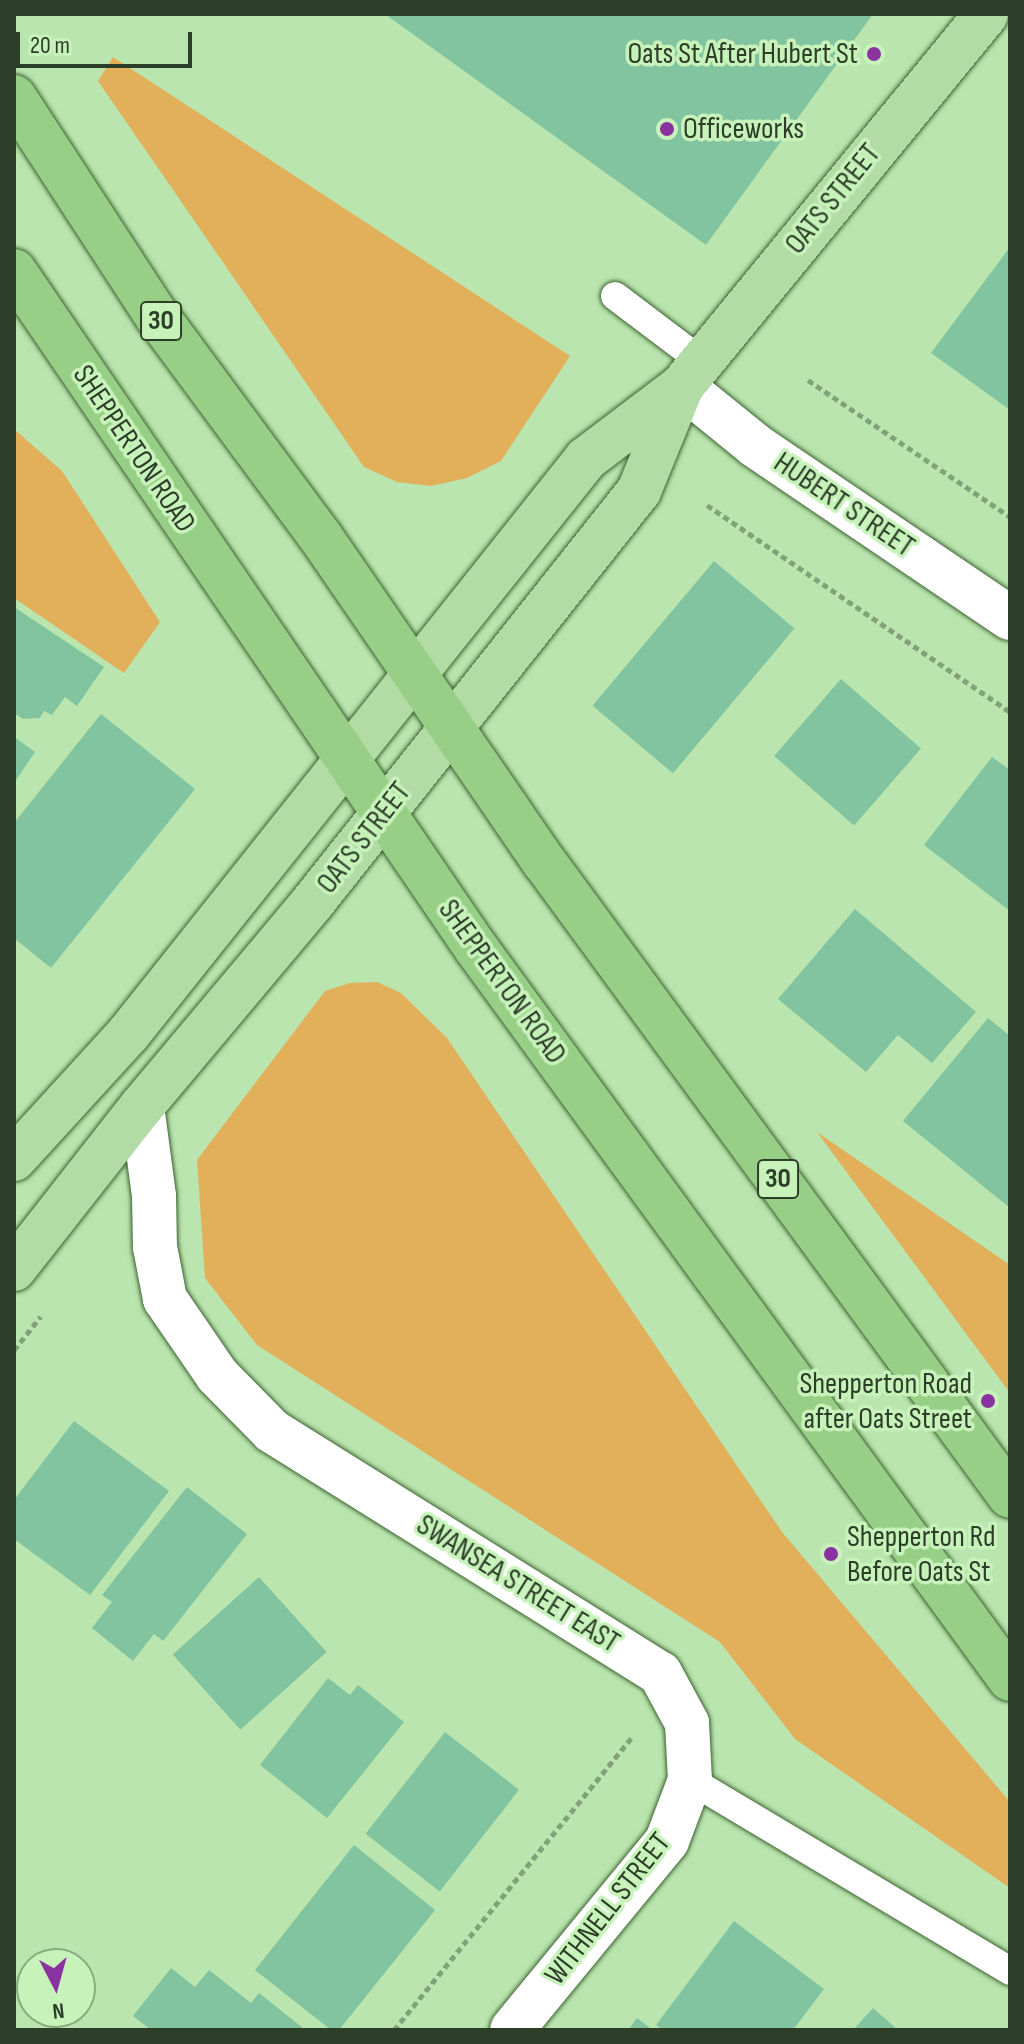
<!DOCTYPE html>
<style>
body{margin:0}
#map{position:relative;width:1024px;height:2044px;overflow:hidden;background:#bae5ae;font-family:"Sofia Sans Condensed",sans-serif}
div>[style]{position:absolute}
.green>*{inset:0;background:#e2b05b}
.building>*{inset:0;background:#82c49f;transform-origin:0 0}
.path>*{height:5px;margin-top:-2.5px;transform-origin:0;background:repeating-linear-gradient(90deg,#82a379 0 6px,transparent 0 10px)}
.roads{filter:drop-shadow(0 0 2px #3c6231) drop-shadow(0 0 2px #3c6231)}
.service>*{height:28px;margin:-14px;padding:0 14px;transform-origin:14px;border-radius:14px;background:#fff}
.minor>*{height:44px;margin:-22px;padding:0 22px;transform-origin:22px;border-radius:22px;background:#fff}
.primary>*{height:44px;margin:-22px;padding:0 22px;transform-origin:22px;border-radius:22px;background:#b2dba5}
.trunk>*{height:44px;margin:-22px;padding:0 22px;transform-origin:22px;border-radius:22px;background:#98cf87}
.dots>*{width:22px;height:22px;translate:-50% -50%;box-sizing:border-box;border:4px solid #c7f3bb;border-radius:50%}
span{translate:-50% -50%;white-space:nowrap;text-align:center;line-height:1.15;-webkit-text-stroke:7px #c7f3bb;paint-order:stroke}
.shield-label span{padding:2px 6px;background:#c7f3bb;border:2px solid;border-radius:6px;-webkit-text-stroke-width:0}
.shield-label{font-size:28px;color:#2d3e28;font-weight:700}
.poi-label{font-size:30px;color:#2d3e28}
.right{translate:-100% -50%;text-align:right}
.left{translate:0 -50%;text-align:left}
.street-label{font-size:30px;color:#2d3e28}
.frame{position:absolute;inset:0;border:16px solid #2d3e28;pointer-events:none}
.north{position:absolute;left:16px;top:1948px;width:80px;height:80px;box-sizing:border-box;background:#c7f3bb;border:2px solid #89ab80;border-radius:50%;rotate:174deg;font-size:22px;font-weight:700;line-height:32px;text-align:center;color:#2d3e28}
.north::after{content:'';display:block;margin:auto;width:28px;height:36px;background:#8a33a0;clip-path:polygon(50% 0,100% 100%,50% 72%,0 100%)}
.scale{position:absolute;left:16px;top:32px;width:176px;height:36px;box-sizing:border-box;border:4px solid #2d3e28;border-top:0;padding-left:10px;font-size:24px;line-height:28px;white-space:nowrap;color:#2d3e28;-webkit-text-stroke:6px #c7f3bb;paint-order:stroke}
</style>
<div id="map">
<div class="green">
<div style="clip-path:polygon(113px 57px,570px 356px,501px 461px,467px 478px,431px 486px,397px 482px,364px 467px,98px 81px)"></div>
<div style="clip-path:polygon(14px 429px,62px 471px,160px 622px,124px 673px,14px 598px)"></div>
<div style="clip-path:polygon(377px 982px,401px 993px,447px 1038px,782px 1532px,1010px 1802px,1010px 1888px,795px 1739px,720px 1642px,257px 1345px,205px 1278px,197px 1160px,325px 991px,350px 983px)"></div>
<div style="clip-path:polygon(817px 1132px,1010px 1265px,1010px 1393px)"></div>
</div>
<div class="building">
<div style="clip-path:polygon(385px 14px,873px 14px,706px 245px)"></div>
<div style="clip-path:polygon(1010px 247px,1010px 410px,931px 353px)"></div>
<div style="left:714px;top:561px;width:105px;height:189px;rotate:40deg"></div>
<div style="clip-path:polygon(14px 607px,104px 667px,77px 706px,65px 697px,52px 715px,44px 711px,40px 718px,23px 719px,14px 713px)"></div>
<div style="left:841px;top:679px;width:106px;height:102px;rotate:41deg"></div>
<div style="clip-path:polygon(101px 714px,195px 789px,51px 968px,14px 938px,14px 823px)"></div>
<div style="clip-path:polygon(14px 737px,35px 752px,14px 783px)"></div>
<div style="clip-path:polygon(992px 757px,1010px 770px,1010px 911px,924px 845px)"></div>
<div style="clip-path:polygon(855px 909px,976px 1012px,932px 1063px,898px 1035px,866px 1072px,778px 999px)"></div>
<div style="clip-path:polygon(988px 1018px,1010px 1036px,1010px 1208px,903px 1121px)"></div>
<div style="clip-path:polygon(74px 1421px,169px 1491px,90px 1595px,14px 1539px,14px 1500px)"></div>
<div style="clip-path:polygon(187px 1487px,247px 1534px,163px 1641px,154px 1634px,133px 1661px,92px 1628px,112px 1602px,102px 1595px)"></div>
<div style="left:259px;top:1577px;width:101px;height:116px;rotate:48deg"></div>
<div style="clip-path:polygon(328px 1678px,350px 1695px,358px 1685px,404px 1722px,327px 1818px,260px 1765px)"></div>
<div style="left:445px;top:1732px;width:94px;height:129px;rotate:38deg"></div>
<div style="clip-path:polygon(354px 1845px,435px 1910px,339px 2030px,331px 2030px,255px 1970px)"></div>
<div style="clip-path:polygon(734px 1921px,824px 1989px,793px 2030px,663px 2030px,656px 2025px)"></div>
<div style="clip-path:polygon(171px 1968px,195px 1987px,209px 1970px,251px 2003px,259px 1993px,303px 2028px,151px 2030px,133px 2016px)"></div>
<div style="clip-path:polygon(873px 2008px,898px 2030px,853px 2030px)"></div>
<div style="clip-path:polygon(637px 2018px,653px 2030px,628px 2030px)"></div>
</div>
<div class="path">
<div style="left:808px;top:380px;width:244px;rotate:34.1deg"></div>
<div style="left:707px;top:505px;width:367px;rotate:34.3deg"></div>
<div style="left:14px;top:1350px;width:43px;rotate:-51.5deg"></div>
<div style="left:394px;top:2030px;width:379px;rotate:-50.9deg"></div>
</div>
<div class="roads">
<div class="service">
<div style="left:615px;top:296px;width:108px;rotate:37.1deg"></div>
<div style="left:690px;top:1780px;width:373px;rotate:30.8deg"></div>
</div>
<div class="minor">
<div style="left:682px;top:386px;width:95px;rotate:39deg"></div>
<div style="left:756px;top:446px;width:307px;rotate:34.1deg"></div>
<div style="left:142px;top:1106px;width:91px;rotate:82.4deg"></div>
<div style="left:154px;top:1196px;width:51px;rotate:88.9deg"></div>
<div style="left:155px;top:1247px;width:53px;rotate:79.1deg"></div>
<div style="left:165px;top:1299px;width:92px;rotate:55.6deg"></div>
<div style="left:217px;top:1375px;width:78px;rotate:45.5deg"></div>
<div style="left:272px;top:1431px;width:457px;rotate:32deg"></div>
<div style="left:660px;top:1673px;width:57px;rotate:61.6deg"></div>
<div style="left:687px;top:1723px;width:57px;rotate:87deg"></div>
<div style="left:690px;top:1780px;width:65px;rotate:110.7deg"></div>
<div style="left:667px;top:1841px;width:244px;rotate:129.4deg"></div>
</div>
<div class="primary">
<div style="left:14px;top:1159px;width:171px;rotate:-47.6deg"></div>
<div style="left:129px;top:1033px;width:734px;rotate:-51.47deg"></div>
<div style="left:586px;top:459px;width:121px;rotate:-37.2deg"></div>
<div style="left:682px;top:386px;width:480px;rotate:-50.7deg"></div>
<div style="left:14px;top:1269px;width:207px;rotate:-51.9deg"></div>
<div style="left:142px;top:1106px;width:266px;rotate:-50deg"></div>
<div style="left:313px;top:902px;width:525px;rotate:-51.58deg"></div>
<div style="left:639px;top:491px;width:111px;rotate:-67.8deg"></div>
</div>
<div class="trunk">
<div style="left:14px;top:97px;width:262px;rotate:56.9deg"></div>
<div style="left:157px;top:316px;width:274px;rotate:53.5deg"></div>
<div style="left:320px;top:536px;width:397px;rotate:55.5deg"></div>
<div style="left:545px;top:863px;width:785px;rotate:53.7deg"></div>
<div style="left:14px;top:271px;width:820px;rotate:55.69deg"></div>
<div style="left:476px;top:948px;width:905px;rotate:53.85deg"></div>
</div>
</div>
<div class="dots">
<div style="left:874px;top:54px;background:#8a33a0"></div>
<div style="left:667px;top:129px;background:#8a33a0"></div>
<div style="left:988px;top:1401px;background:#8a33a0"></div>
<div style="left:831px;top:1554px;background:#8a33a0"></div>
</div>
<div class="shield-label">
<span style="left:161px;top:321px">30</span>
<span style="left:778px;top:1179px">30</span>
</div>
<div class="poi-label">
<span class="right" style="left:858px;top:54px">Oats St After Hubert St</span>
<span class="left" style="left:683px;top:129px">Officeworks</span>
<span class="right" style="left:972px;top:1401px">Shepperton Road<br>after Oats Street</span>
<span class="left" style="left:847px;top:1554px">Shepperton Rd<br>Before Oats St</span>
</div>
<div class="street-label">
<span style="left:833px;top:199px;rotate:-51deg">OATS STREET</span>
<span style="left:134px;top:449px;rotate:56deg">SHEPPERTON ROAD</span>
<span style="left:844px;top:505px;rotate:34deg">HUBERT STREET</span>
<span style="left:364px;top:838px;rotate:-52deg">OATS STREET</span>
<span style="left:502px;top:982px;rotate:54deg">SHEPPERTON ROAD</span>
<span style="left:518px;top:1584px;rotate:32deg">SWANSEA STREET EAST</span>
<span style="left:608px;top:1909px;rotate:-52deg">WITHNELL STREET</span>
</div>
<div class="frame"></div>
<div class="north">N</div>
<div class="scale">20 m</div>
</div>
